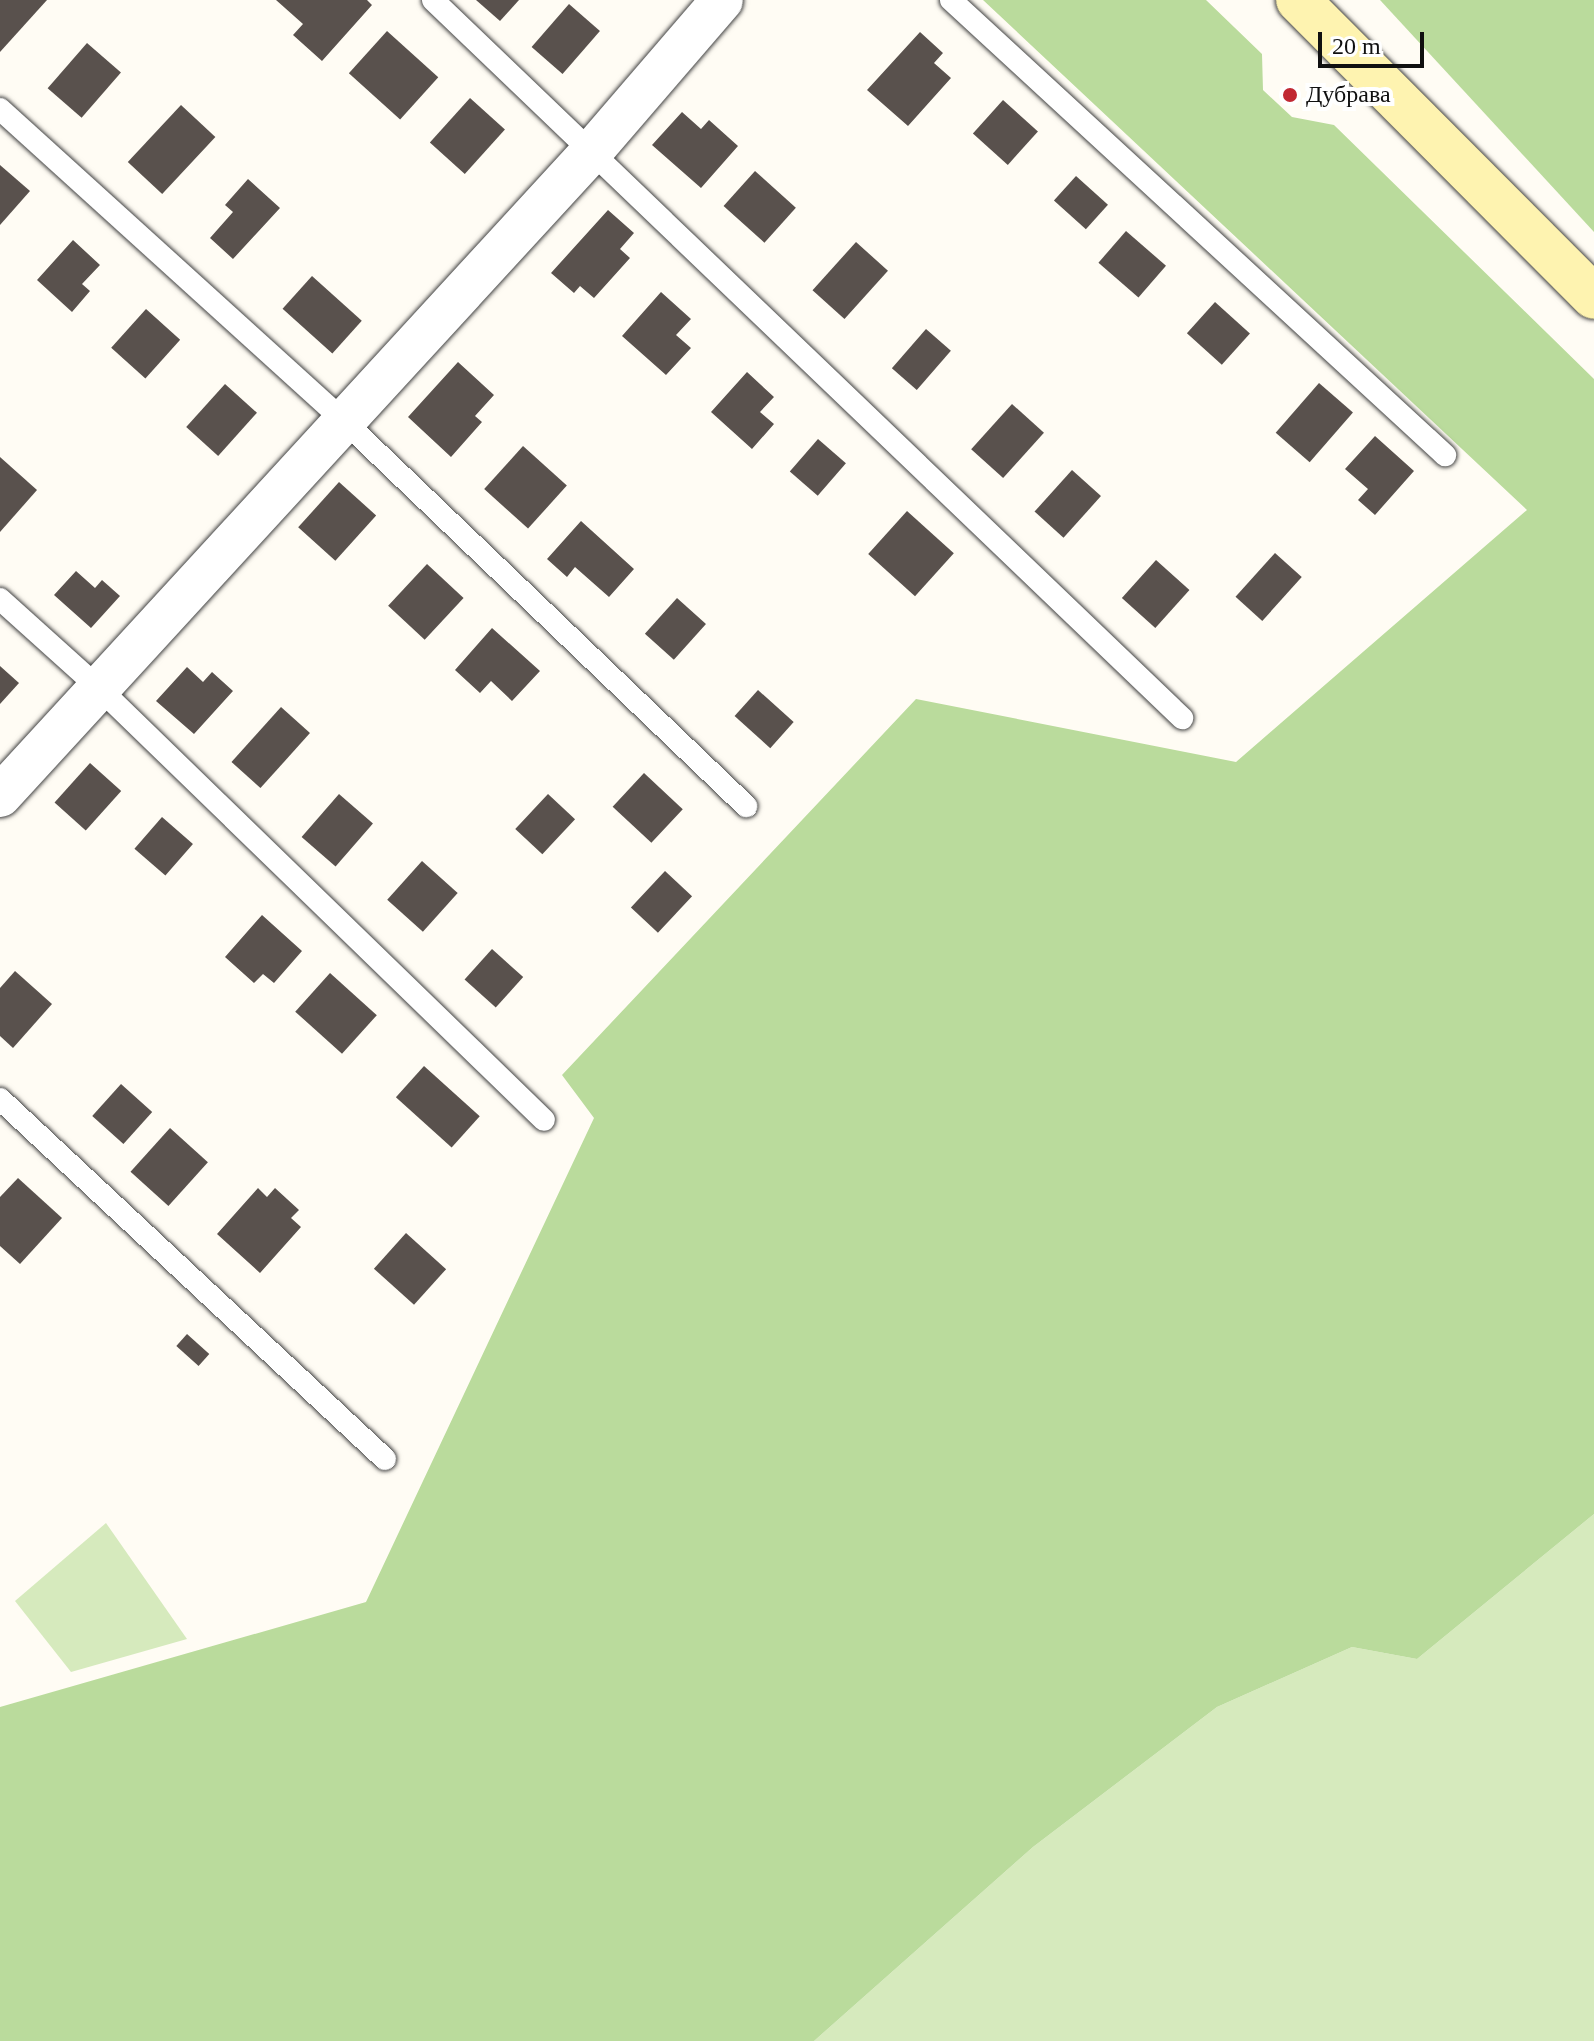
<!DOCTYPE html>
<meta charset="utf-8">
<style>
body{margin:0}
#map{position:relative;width:1594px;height:2041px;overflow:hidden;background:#fffcf4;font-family:"Times New Roman",serif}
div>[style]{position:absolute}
.green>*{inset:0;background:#d6eabd}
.forest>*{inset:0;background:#badb9c}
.building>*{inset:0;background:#59514d;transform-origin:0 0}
.roads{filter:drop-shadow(0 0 2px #434343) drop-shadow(0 0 2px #434343)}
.lane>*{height:22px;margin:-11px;padding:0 11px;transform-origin:11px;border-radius:11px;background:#fff}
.street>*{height:42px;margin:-21px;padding:0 21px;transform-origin:21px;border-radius:21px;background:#fff}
.secondary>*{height:44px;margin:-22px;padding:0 22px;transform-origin:22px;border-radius:22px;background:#fef3b0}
.dots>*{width:22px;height:22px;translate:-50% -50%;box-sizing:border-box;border:4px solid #fff;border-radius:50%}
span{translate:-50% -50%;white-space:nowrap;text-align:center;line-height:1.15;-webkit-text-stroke:8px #fff;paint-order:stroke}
.poi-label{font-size:24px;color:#101010}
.left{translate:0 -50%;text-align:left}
.scale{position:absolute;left:1318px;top:32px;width:106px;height:36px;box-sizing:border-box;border:4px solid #101010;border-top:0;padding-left:10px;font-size:24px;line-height:28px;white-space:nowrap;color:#101010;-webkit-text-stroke:6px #fff;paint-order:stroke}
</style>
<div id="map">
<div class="green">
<div style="clip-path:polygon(1594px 1514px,1594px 2041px,814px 2041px,1033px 1847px,1217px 1707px,1352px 1647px,1417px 1659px)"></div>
<div style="clip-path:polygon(106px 1523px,187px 1639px,71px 1672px,15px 1601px)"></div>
</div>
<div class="forest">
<div style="clip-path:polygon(983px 0,1206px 0,1262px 54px,1263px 90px,1292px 117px,1334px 125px,1594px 379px,1594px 1514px,1417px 1659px,1352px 1647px,1217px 1707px,1033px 1847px,814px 2041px,0 2041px,0 1707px,366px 1602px,594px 1118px,562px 1075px,916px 699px,1236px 762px,1527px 510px)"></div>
<div style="clip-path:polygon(1380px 0,1594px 0,1594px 232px)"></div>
</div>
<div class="building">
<div style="clip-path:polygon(0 0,47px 0,0 52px)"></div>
<div style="clip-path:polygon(276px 0,367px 0,372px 5px,322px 61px,293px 35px,303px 24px)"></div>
<div style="clip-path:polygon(476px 0,519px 0,500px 21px)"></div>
<div style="left:569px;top:4px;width:41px;height:57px;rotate:41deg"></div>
<div style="left:387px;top:31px;width:69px;height:57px;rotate:42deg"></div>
<div style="clip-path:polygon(920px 32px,943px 53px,934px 63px,951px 78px,908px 126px,867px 90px)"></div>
<div style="left:87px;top:43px;width:45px;height:60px;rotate:41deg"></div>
<div style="left:470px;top:98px;width:47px;height:60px;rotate:42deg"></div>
<div style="left:1003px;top:100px;width:47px;height:45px;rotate:42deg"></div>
<div style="left:181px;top:105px;width:47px;height:78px;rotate:43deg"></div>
<div style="clip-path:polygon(682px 112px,701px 129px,709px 120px,738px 146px,701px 188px,652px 145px)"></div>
<div style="clip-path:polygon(0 165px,30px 191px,0 225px)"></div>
<div style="left:755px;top:171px;width:55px;height:47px;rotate:42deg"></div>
<div style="left:1076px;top:176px;width:43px;height:33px;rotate:42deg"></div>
<div style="clip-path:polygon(248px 179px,280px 208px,233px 259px,210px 238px,233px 212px,225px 205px)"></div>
<div style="clip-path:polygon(608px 210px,634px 233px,620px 249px,630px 258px,594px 298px,580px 286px,574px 293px,551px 273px)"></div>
<div style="left:1126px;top:231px;width:53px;height:42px;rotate:41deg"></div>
<div style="clip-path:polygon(73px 240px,100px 265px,82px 284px,90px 291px,72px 312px,37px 280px)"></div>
<div style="left:856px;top:242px;width:43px;height:65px;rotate:42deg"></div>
<div style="left:312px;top:276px;width:67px;height:44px;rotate:42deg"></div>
<div style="clip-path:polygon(661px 292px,691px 319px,676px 335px,691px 348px,666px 375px,622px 336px)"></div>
<div style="left:1215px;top:302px;width:47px;height:42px;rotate:42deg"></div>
<div style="left:146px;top:309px;width:46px;height:52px;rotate:42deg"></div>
<div style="left:926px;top:329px;width:33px;height:52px;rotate:41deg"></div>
<div style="clip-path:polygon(458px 362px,494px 395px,475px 416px,482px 422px,451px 457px,408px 417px)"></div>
<div style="clip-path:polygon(747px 372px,774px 397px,760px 412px,774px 424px,752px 449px,711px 412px)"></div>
<div style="left:1319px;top:383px;width:45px;height:66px;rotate:41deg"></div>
<div style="left:225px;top:384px;width:43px;height:58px;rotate:42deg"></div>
<div style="left:1012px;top:404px;width:43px;height:61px;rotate:42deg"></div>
<div style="clip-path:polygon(1375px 436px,1414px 471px,1375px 515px,1358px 500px,1368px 489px,1345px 469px)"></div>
<div style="left:818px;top:439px;width:37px;height:43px;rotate:41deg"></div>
<div style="left:523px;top:446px;width:59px;height:58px;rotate:42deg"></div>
<div style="clip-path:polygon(0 457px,37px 490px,0 532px)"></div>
<div style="left:1072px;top:470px;width:39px;height:56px;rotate:42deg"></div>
<div style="left:339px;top:482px;width:50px;height:61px;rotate:42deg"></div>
<div style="left:907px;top:511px;width:63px;height:58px;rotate:42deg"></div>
<div style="clip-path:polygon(581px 521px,634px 569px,609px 597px,575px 567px,567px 577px,547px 559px)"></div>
<div style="left:1275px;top:553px;width:36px;height:59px;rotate:42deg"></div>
<div style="left:1156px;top:560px;width:45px;height:51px;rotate:42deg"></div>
<div style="left:427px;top:564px;width:50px;height:57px;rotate:43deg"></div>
<div style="clip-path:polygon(76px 571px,95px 588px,102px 580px,120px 596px,91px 628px,54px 595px)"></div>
<div style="left:677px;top:598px;width:39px;height:48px;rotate:42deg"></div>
<div style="clip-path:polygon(492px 628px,540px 671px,512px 701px,491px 681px,480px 693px,455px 670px)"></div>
<div style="clip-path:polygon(0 666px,19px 683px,0 704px)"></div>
<div style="clip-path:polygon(187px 667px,203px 682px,212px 672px,233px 691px,194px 734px,156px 701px)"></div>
<div style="left:758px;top:690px;width:48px;height:35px;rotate:42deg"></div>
<div style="left:281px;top:707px;width:39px;height:74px;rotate:42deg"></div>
<div style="left:90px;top:763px;width:42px;height:53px;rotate:42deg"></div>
<div style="left:644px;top:773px;width:53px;height:46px;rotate:43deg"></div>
<div style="left:339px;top:794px;width:45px;height:57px;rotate:41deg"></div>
<div style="left:548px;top:794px;width:37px;height:48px;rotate:43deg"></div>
<div style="left:162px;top:817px;width:41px;height:42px;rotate:41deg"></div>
<div style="left:422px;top:861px;width:48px;height:52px;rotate:42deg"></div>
<div style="left:665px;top:871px;width:37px;height:50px;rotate:43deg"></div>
<div style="clip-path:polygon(262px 915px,302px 951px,274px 983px,263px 974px,254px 983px,225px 957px)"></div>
<div style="left:492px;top:949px;width:42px;height:41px;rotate:42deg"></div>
<div style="clip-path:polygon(15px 971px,52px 1004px,13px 1048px,0 1036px,0 988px)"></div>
<div style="left:330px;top:973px;width:63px;height:52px;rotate:42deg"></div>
<div style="left:424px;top:1066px;width:75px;height:42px;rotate:42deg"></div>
<div style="left:121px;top:1084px;width:42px;height:43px;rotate:42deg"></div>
<div style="left:170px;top:1128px;width:51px;height:59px;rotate:42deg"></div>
<div style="clip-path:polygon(18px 1178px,62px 1218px,20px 1264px,0 1246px,0 1197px)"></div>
<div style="clip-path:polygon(258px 1188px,267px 1197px,275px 1188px,299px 1210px,291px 1218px,301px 1227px,260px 1273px,217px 1234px)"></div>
<div style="left:406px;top:1233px;width:54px;height:48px;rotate:42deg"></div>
<div style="left:187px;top:1334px;width:30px;height:16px;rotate:42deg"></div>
</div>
<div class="roads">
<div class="lane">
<div style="left:433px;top:0;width:1038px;rotate:43.79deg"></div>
<div style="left:951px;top:0;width:672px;rotate:42.65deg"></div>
<div style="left:0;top:109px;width:464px;rotate:42.2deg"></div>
<div style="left:344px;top:421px;width:557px;rotate:43.76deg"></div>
<div style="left:0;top:599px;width:133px;rotate:42deg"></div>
<div style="left:99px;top:688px;width:620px;rotate:44.15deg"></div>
<div style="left:0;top:1099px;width:527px;rotate:43.08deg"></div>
</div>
<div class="street">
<div style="left:0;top:796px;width:878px;rotate:-47.45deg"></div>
<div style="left:594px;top:149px;width:196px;rotate:-49.3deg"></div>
</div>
<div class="secondary">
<div style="left:1298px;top:0;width:419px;rotate:45.1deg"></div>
</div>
</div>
<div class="dots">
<div style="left:1290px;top:95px;background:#c12833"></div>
</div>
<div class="poi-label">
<span class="left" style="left:1306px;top:95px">Дубрава</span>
</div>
<div class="scale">20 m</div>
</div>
